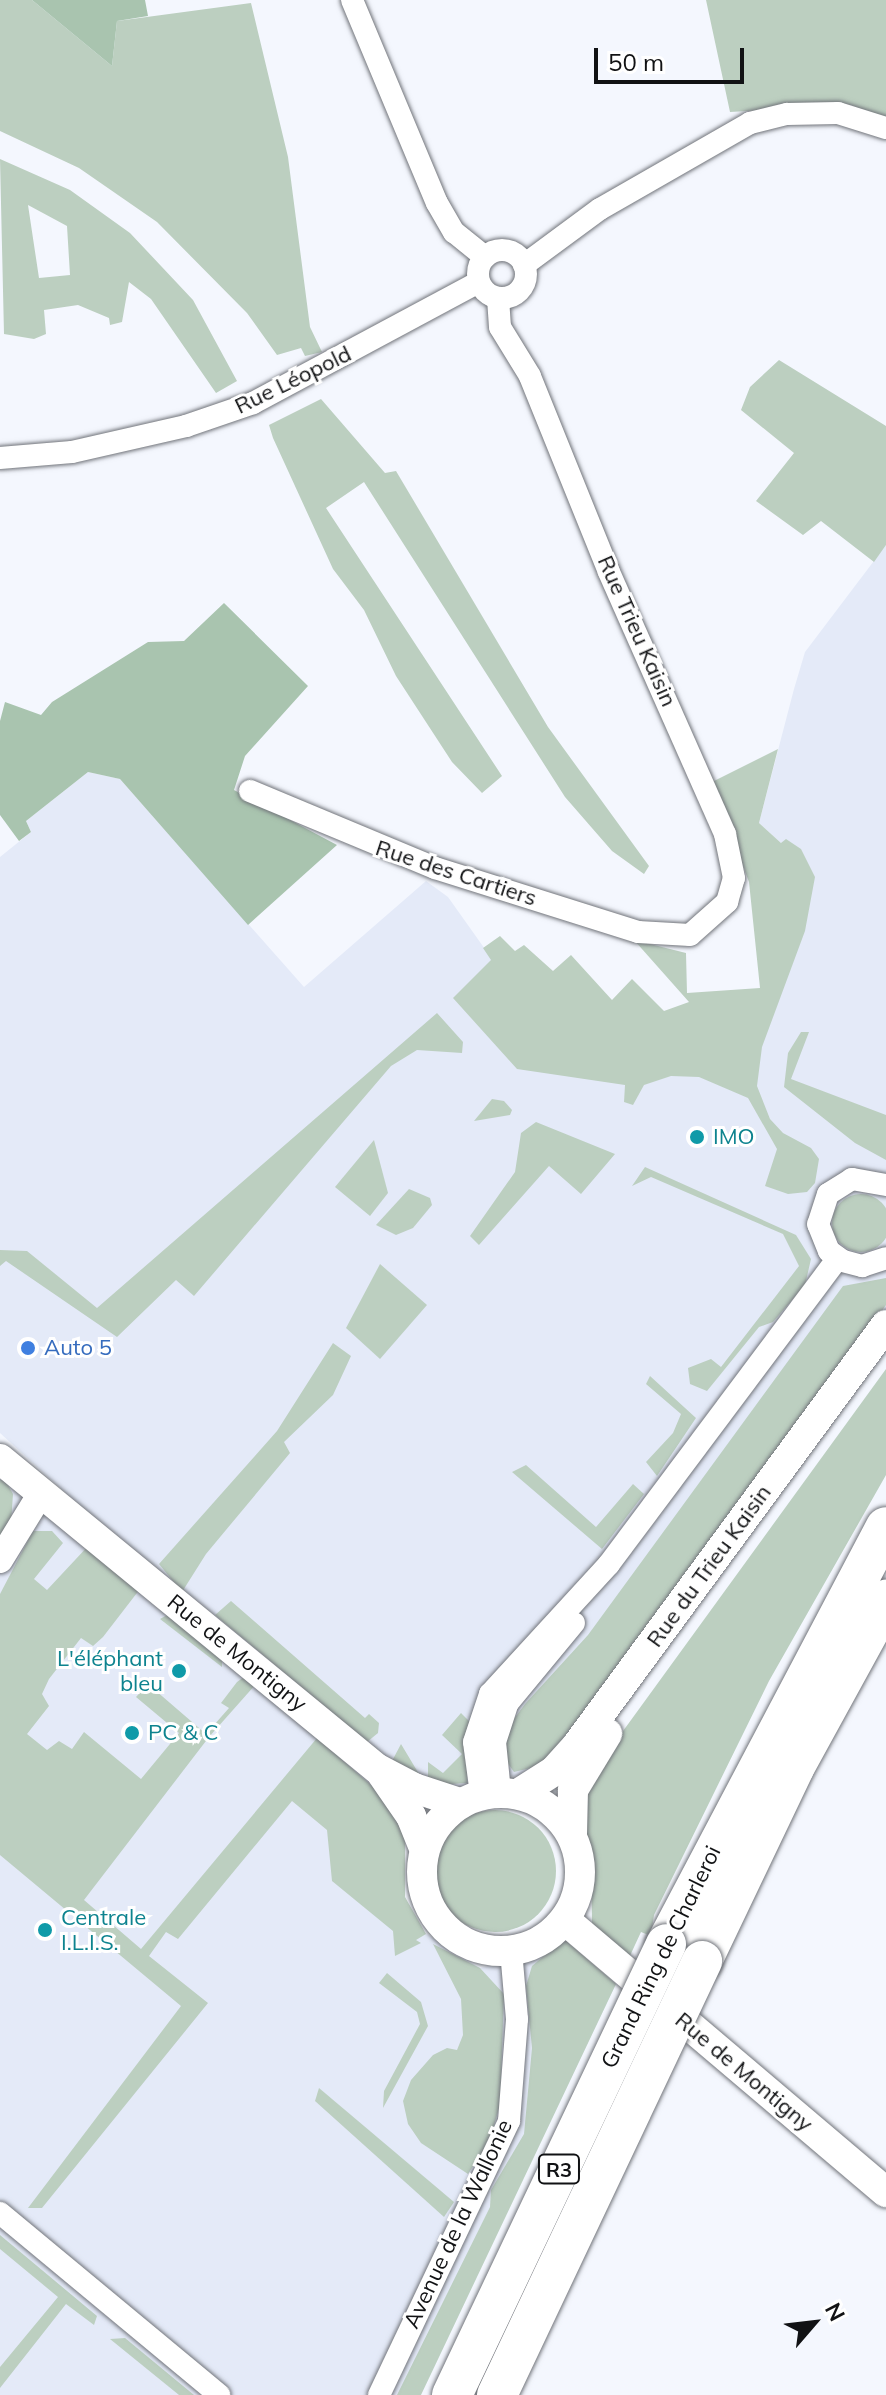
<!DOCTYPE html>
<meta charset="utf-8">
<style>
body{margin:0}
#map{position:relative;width:886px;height:2395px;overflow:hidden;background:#f4f7fe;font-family:Mulish,sans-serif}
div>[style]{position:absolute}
.built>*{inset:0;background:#e4eaf8}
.green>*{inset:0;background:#bccfc0}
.round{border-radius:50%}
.forest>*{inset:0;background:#a9c4af}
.roads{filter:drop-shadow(0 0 2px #71747a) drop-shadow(0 0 2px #71747a)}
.minor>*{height:22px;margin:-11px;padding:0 11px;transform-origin:11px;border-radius:11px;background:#fff}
.minor>.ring{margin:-11px;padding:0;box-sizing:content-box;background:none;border:22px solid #fff;border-radius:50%}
.tertiary>*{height:26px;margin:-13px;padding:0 13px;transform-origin:13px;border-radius:13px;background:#fff}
.secondary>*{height:30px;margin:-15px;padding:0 15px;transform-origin:15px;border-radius:15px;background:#fff}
.secondary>.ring{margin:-15px;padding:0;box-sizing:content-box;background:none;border:30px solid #fff;border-radius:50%}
.motorway>*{height:40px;margin:-20px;padding:0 20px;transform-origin:20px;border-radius:20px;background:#fff}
.bridges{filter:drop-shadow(0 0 2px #71747a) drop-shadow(0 0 2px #71747a)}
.motorway-bridge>*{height:40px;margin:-20px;padding:0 20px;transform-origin:20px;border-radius:20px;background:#fff}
.dots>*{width:22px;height:22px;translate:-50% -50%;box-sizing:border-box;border:4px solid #fff;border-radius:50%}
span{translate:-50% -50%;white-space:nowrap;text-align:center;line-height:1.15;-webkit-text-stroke:6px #fff;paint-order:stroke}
.shield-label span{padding:2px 6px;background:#fff;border:2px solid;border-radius:6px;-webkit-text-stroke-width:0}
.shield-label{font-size:20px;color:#111214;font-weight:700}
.street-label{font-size:22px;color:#111214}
.culture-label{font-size:22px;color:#0d838f}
.left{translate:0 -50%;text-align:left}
.right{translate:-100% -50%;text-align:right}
.shop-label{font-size:22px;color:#366cbe}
.north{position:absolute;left:774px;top:2283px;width:80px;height:80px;-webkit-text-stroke:6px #fff;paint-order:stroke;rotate:62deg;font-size:22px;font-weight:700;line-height:32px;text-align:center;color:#111214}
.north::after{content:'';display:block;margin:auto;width:28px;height:36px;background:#111214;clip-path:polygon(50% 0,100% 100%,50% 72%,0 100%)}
.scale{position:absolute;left:594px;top:48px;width:150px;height:36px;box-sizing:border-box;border:4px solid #111214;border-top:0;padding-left:10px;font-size:24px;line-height:28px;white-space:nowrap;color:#111214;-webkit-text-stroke:6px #fff;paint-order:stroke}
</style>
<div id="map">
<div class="built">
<div style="clip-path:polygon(886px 545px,886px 1320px,538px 1775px,511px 1776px,466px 1791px,418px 1781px,184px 1601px,0 1433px,0 857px,31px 832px,26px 821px,88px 772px,120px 779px,304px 987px,426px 881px,448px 897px,492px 959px,517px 1069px,759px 1002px,781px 843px,759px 823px,794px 689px,805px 652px)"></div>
<div style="clip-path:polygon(0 1459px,345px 1742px,394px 1805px,405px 1897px,419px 1929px,480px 1968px,572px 1949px,616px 1984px,419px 2395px,0 2395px)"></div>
</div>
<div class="green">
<div style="clip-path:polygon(0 0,32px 0,112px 66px,117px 21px,251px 3px,288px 157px,310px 327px,322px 352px,305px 356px,301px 348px,277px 355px,247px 313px,157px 222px,79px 168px,0 131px)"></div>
<div style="clip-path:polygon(706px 0,886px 0,886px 122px,851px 105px,730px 112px)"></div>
<div style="clip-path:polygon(evenodd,0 159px,70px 190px,130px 233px,193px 300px,237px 381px,216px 393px,151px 299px,129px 282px,122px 322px,110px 325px,109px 318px,78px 305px,44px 310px,46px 334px,34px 339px,4px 334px,0 159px,28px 205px,67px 226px,70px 275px,39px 278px,28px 205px)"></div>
<div style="clip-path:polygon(779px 360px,886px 426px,886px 545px,874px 562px,821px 521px,803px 535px,756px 501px,794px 453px,741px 410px,750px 387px)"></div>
<div style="clip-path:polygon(321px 399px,385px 473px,396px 471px,548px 727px,649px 866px,644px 874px,612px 851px,565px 797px,364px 482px,326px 508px,502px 776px,482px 793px,452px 762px,396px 676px,364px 610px,333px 569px,273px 438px,269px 425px)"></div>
<div style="clip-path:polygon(778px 749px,759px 823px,781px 843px,786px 839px,801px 849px,815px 877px,805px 931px,762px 1047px,757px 1086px,770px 1119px,783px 1133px,811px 1148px,819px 1159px,815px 1183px,807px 1192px,788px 1194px,765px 1186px,777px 1149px,748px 1098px,699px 1077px,671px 1076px,644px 1085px,633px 1105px,624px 1102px,625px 1085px,517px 1069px,453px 998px,491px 960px,483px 948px,500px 936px,515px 951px,524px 945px,553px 971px,571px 955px,612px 1000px,632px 979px,664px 1011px,689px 1002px,634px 940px,686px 953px,687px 993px,760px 988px,749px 882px,712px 782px)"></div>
<div style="clip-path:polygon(437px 1013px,463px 1042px,462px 1053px,417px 1050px,391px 1066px,194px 1296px,176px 1280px,117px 1337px,6px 1261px,0 1266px,0 1250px,27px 1251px,97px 1308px)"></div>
<div style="clip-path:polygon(801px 1032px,809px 1032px,791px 1079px,886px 1115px,886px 1160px,855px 1143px,784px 1087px,788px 1053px)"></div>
<div style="clip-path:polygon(492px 1099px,504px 1101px,512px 1110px,510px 1115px,474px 1121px)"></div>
<div style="clip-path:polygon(536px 1122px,615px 1154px,581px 1194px,549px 1166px,479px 1245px,470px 1236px,515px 1172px,521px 1133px)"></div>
<div style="clip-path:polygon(374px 1140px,388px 1193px,370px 1216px,335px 1187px)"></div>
<div style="clip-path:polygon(645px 1167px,796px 1235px,811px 1259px,805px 1285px,773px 1322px,759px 1327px,707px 1391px,690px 1384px,688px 1368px,711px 1359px,721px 1367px,799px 1266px,783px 1234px,651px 1177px,632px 1186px)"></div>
<div style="clip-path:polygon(409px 1189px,430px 1198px,432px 1205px,413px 1228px,396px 1235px,376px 1225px)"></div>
<div class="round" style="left:832px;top:1194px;width:58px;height:58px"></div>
<div style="clip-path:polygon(380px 1264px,427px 1305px,380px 1359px,346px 1328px)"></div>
<div style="clip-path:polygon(886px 1278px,886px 1305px,726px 1524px,543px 1765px,514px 1772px,502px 1755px,511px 1723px,525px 1704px,588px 1635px,843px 1286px)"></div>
<div style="clip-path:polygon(333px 1343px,351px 1356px,333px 1395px,284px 1442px,290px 1453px,206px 1554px,182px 1592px,159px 1564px,277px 1431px)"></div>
<div style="clip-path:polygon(886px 1369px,886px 1475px,769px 1681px,654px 1915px,651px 1936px,641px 1932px,628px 1960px,592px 1923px,591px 1856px,578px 1793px)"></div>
<div style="clip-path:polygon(650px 1376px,696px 1418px,657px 1476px,646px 1462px,673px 1433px,681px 1414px,646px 1384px)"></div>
<div style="clip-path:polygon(526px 1465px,596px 1527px,633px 1484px,644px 1494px,602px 1549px,512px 1472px)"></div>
<div style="clip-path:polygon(0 1480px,5px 1480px,13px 1494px,11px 1522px,0 1539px)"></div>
<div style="clip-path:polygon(33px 1531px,52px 1531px,63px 1543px,34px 1579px,47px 1590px,89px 1545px,140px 1589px,103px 1637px,93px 1646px,81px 1638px,49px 1679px,42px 1694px,49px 1706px,27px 1734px,47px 1750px,59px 1741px,72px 1749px,84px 1732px,141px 1779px,179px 1733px,136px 1697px,148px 1684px,206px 1734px,229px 1708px,221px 1703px,237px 1682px,244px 1677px,256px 1684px,209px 1737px,84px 1900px,141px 1949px,317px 1738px,394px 1805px,405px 1834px,405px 1897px,426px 1934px,416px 1940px,421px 1943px,395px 1956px,393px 1931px,332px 1881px,327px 1830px,292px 1801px,178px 1939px,166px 1932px,149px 1956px,208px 2003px,42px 2208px,28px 2208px,181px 2006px,0 1855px,0 1594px)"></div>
<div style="clip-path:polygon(231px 1601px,365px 1718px,369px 1714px,379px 1723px,378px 1733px,367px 1742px,215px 1615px)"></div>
<div style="clip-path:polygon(171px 1613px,222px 1657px,222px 1667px,160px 1619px)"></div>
<div style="clip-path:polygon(461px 1713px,470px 1722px,467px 1783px,436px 1785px,392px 1761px,401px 1744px,419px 1774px,428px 1779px,428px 1762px,443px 1773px,462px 1754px,442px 1735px)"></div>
<div class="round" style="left:434px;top:1810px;width:122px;height:122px"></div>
<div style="clip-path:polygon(564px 1939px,616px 1984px,421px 2395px,397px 2395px,490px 2207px,491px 2190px,524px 2134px,532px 2048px,526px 1986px,532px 1966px)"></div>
<div style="clip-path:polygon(433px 1944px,480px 1968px,504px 1994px,500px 2105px,489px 2142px,468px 2174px,421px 2143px,408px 2124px,403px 2101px,411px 2080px,433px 2055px,447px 2048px,457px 2050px,463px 2035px,461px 1999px)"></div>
<div style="clip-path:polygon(387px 1973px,421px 2002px,428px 2026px,383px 2108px,384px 2091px,420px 2024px,417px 2012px,379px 1983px)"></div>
<div style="clip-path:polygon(319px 2088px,454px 2202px,444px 2217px,315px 2101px)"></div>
<div style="clip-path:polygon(0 2235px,97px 2316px,94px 2325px,66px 2304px,0 2388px,0 2367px,58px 2297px,0 2249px)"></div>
<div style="clip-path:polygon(125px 2338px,194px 2395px,179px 2395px,110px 2339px)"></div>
</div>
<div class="forest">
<div style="clip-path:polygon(32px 0,145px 0,148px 16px,117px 21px,112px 66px)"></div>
<div style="clip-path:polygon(224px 603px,308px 686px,245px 756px,234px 790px,337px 845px,248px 925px,120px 779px,88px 772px,26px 821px,31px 832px,19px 841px,0 815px,0 721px,5px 702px,41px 715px,52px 702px,148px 642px,184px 641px)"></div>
</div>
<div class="roads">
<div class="minor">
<div style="left:352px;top:0;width:220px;rotate:67.3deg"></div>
<div style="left:437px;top:203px;width:34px;rotate:60deg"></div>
<div style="left:454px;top:232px;width:40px;rotate:39deg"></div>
<div class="ring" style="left:478px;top:250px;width:26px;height:26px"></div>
<div style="left:524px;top:265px;width:94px;rotate:-36.4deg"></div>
<div style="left:600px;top:209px;width:173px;rotate:-29.8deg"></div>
<div style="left:750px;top:123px;width:38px;rotate:-14deg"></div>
<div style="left:787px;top:114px;width:51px;rotate:-1.1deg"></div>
<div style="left:838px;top:113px;width:50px;rotate:17.4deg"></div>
<div style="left:0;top:458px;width:72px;rotate:-4.8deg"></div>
<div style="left:72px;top:452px;width:117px;rotate:-12.8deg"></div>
<div style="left:186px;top:426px;width:71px;rotate:-18.9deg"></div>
<div style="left:253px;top:403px;width:256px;rotate:-28.2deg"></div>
<div style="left:250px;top:791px;width:200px;rotate:22.6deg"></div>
<div style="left:435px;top:868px;width:213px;rotate:17.5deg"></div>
<div style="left:638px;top:932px;width:52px;rotate:3.3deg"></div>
<div style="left:690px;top:935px;width:50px;rotate:-41.7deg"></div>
<div style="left:727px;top:902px;width:25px;rotate:-74deg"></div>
<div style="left:734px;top:878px;width:45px;rotate:-101.6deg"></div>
<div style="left:725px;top:834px;width:287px;rotate:-113.9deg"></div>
<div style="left:609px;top:572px;width:211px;rotate:-112deg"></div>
<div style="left:530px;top:376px;width:57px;rotate:-121.5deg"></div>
<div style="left:500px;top:327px;width:29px;rotate:-94deg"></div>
<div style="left:886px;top:1185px;width:35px;rotate:-170deg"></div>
<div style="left:852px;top:1179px;width:28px;rotate:148deg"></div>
<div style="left:828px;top:1194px;width:32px;rotate:108deg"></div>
<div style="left:818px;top:1224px;width:29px;rotate:68deg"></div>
<div style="left:829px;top:1251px;width:17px;rotate:36deg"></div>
<div style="left:843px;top:1261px;width:20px;rotate:15deg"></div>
<div style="left:862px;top:1266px;width:25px;rotate:-18deg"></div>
<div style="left:500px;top:1792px;width:50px;rotate:-95.7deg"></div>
<div style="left:495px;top:1742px;width:40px;rotate:-72deg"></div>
<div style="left:507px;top:1704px;width:105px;rotate:-50.4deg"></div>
<div style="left:481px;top:1794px;width:52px;rotate:-97.7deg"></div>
<div style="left:474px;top:1742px;width:51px;rotate:-71.6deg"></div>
<div style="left:490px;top:1694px;width:176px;rotate:-47.5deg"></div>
<div style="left:609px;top:1564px;width:382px;rotate:-53.2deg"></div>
<div style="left:0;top:2213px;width:285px;rotate:39.7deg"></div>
<div style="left:379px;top:2395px;width:303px;rotate:-64.6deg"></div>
<div style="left:509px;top:2121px;width:102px;rotate:-85.5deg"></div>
<div style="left:517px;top:2019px;width:68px;rotate:-95deg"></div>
</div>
<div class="tertiary">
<div style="left:0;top:1560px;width:79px;rotate:-58.5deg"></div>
</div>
<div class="secondary">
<div style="left:0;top:1459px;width:489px;rotate:39.4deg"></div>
<div style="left:378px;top:1769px;width:41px;rotate:27.8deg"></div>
<div style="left:414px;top:1788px;width:48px;rotate:18.1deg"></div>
<div style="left:382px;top:1774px;width:51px;rotate:55.4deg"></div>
<div style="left:411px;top:1816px;width:35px;rotate:68deg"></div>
<div class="ring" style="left:422px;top:1793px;width:128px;height:128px"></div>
<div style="left:518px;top:1794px;width:43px;rotate:-32.6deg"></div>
<div style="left:554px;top:1771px;width:36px;rotate:-48deg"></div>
<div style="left:578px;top:1744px;width:520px;rotate:-53.68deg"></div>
<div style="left:572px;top:1834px;width:44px;rotate:-88.7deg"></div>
<div style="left:573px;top:1790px;width:66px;rotate:-58.7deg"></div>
<div style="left:565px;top:1920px;width:421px;rotate:40.3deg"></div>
</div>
<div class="motorway">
<div style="left:666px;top:1944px;width:471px;rotate:-62.2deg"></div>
<div style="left:702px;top:1961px;width:214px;rotate:-64.5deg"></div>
<div style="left:794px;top:1768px;width:192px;rotate:-61.3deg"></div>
</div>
</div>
<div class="bridges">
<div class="motorway-bridge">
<div style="left:452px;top:2395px;width:499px;rotate:-64.6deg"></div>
<div style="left:497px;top:2395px;width:480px;rotate:-64.7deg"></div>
</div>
</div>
<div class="dots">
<div style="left:697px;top:1137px;background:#0f9aa8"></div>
<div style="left:28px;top:1348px;background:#3f7fe0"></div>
<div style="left:179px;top:1671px;background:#0f9aa8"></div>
<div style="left:132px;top:1733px;background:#0f9aa8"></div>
<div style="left:45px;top:1930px;background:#0f9aa8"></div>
</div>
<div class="shield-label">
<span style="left:559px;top:2169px">R3</span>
</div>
<div class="street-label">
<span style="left:293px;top:380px;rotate:-26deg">Rue Léopold</span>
<span style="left:637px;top:631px;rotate:66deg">Rue Trieu Kaisin</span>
<span style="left:456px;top:873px;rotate:18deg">Rue des Cartiers</span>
<span style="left:709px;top:1566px;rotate:-54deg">Rue du Trieu Kaisin</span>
<span style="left:237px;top:1653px;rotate:39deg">Rue de Montigny</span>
<span style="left:661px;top:1957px;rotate:-64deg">Grand Ring de Charleroi</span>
<span style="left:744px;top:2072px;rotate:40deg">Rue de Montigny</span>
<span style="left:458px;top:2224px;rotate:-65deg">Avenue de la Wallonie</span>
</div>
<div class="culture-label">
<span class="left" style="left:713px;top:1137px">IMO</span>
<span class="right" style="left:163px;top:1671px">L'éléphant<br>bleu</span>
<span class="left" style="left:148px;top:1733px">PC &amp; C</span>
<span class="left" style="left:61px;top:1930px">Centrale<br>I.L.I.S.</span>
</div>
<div class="shop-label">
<span class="left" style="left:44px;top:1348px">Auto 5</span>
</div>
<div class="north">N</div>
<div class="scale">50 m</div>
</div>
